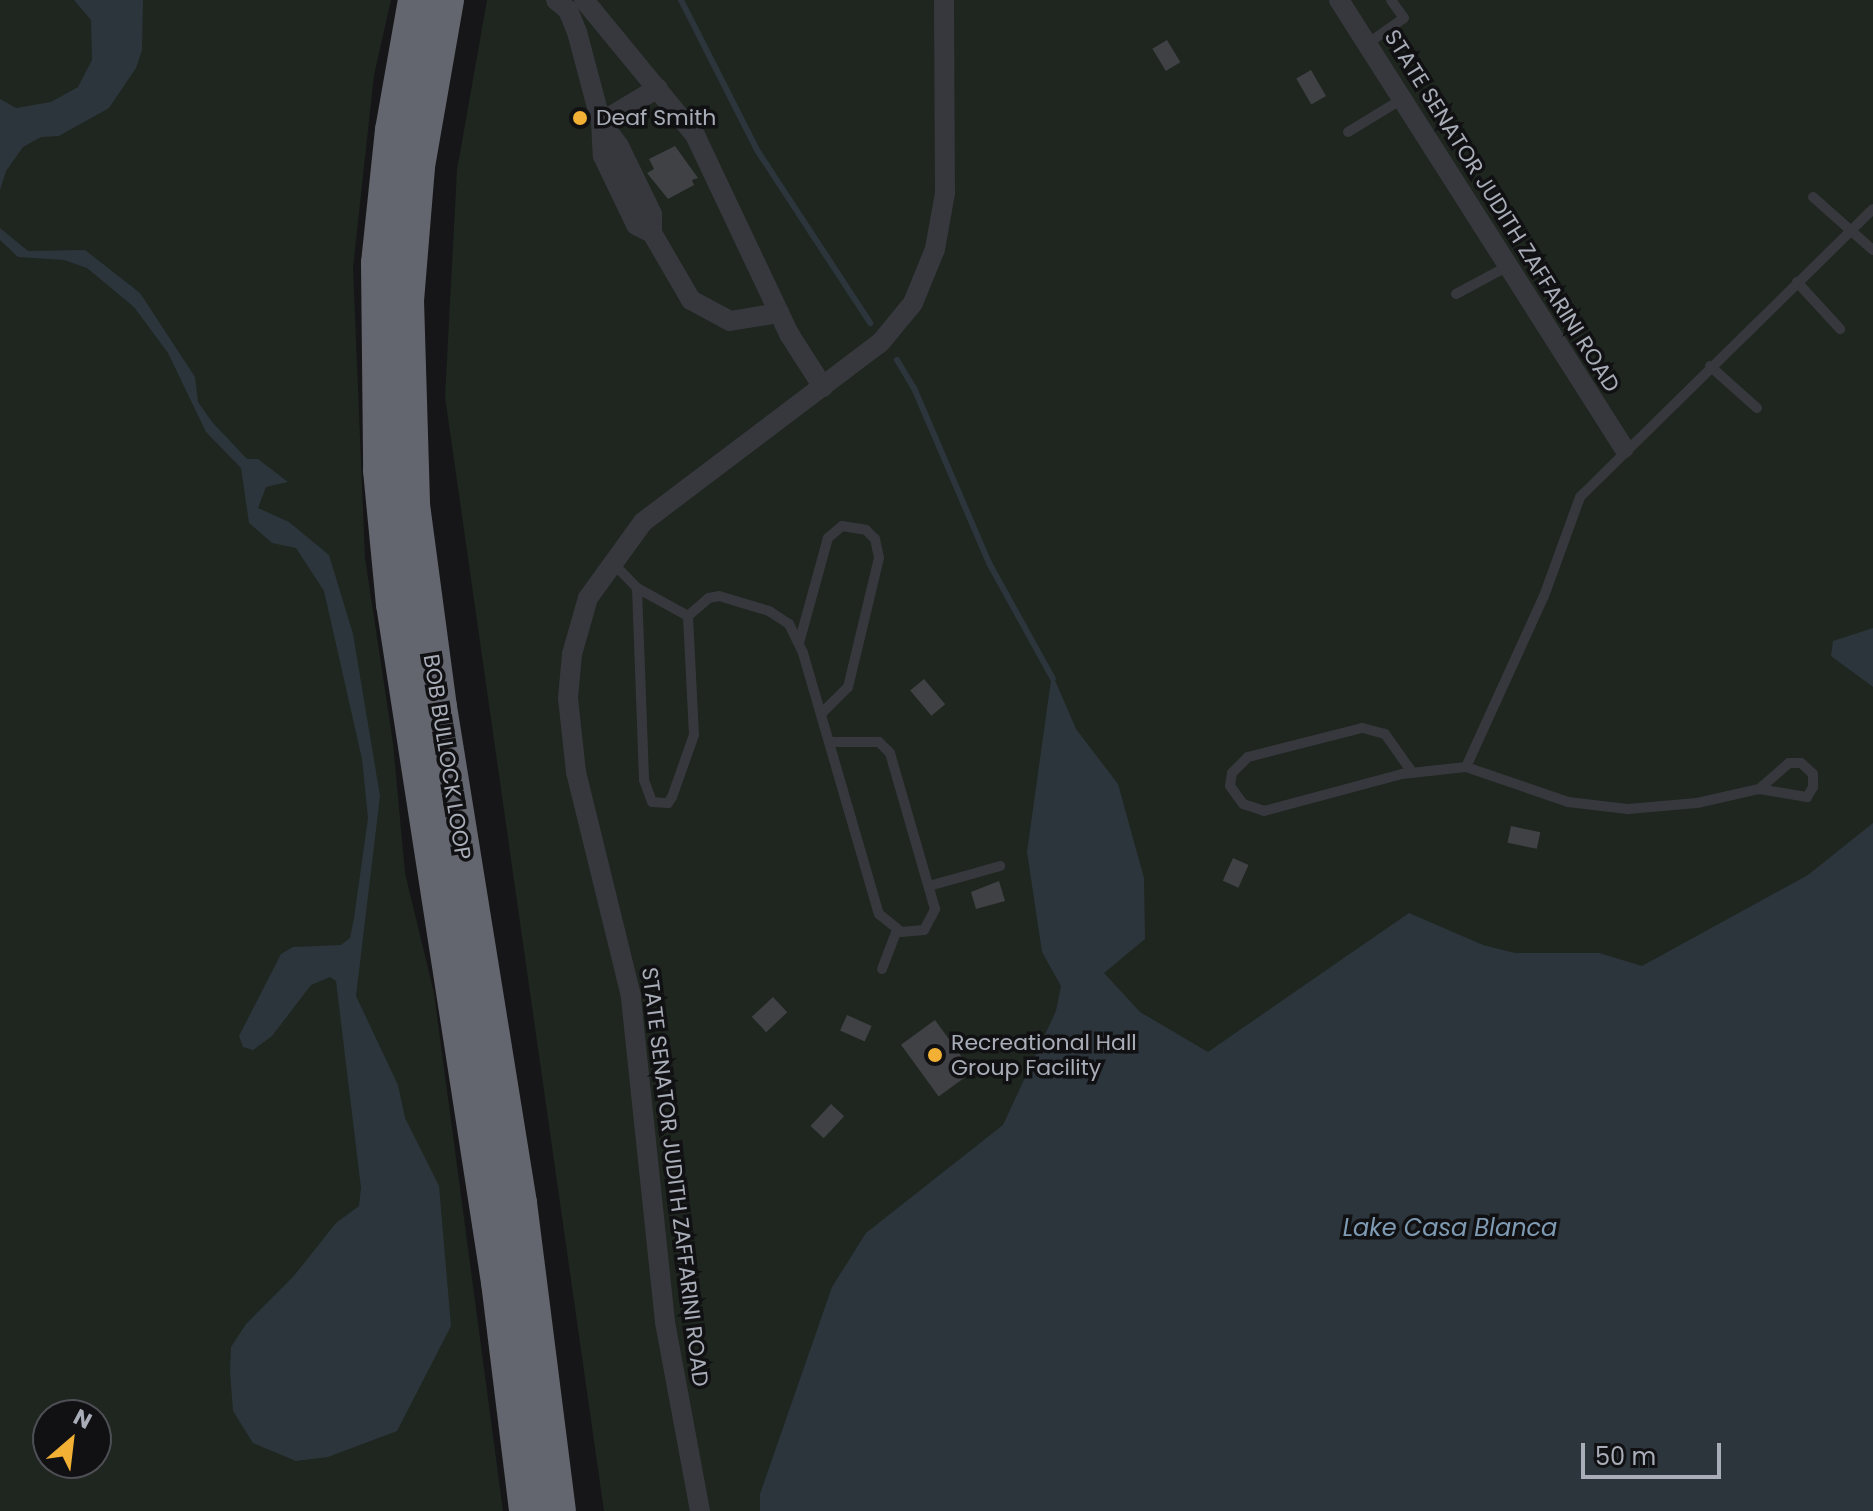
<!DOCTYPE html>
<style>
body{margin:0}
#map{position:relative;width:1873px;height:1511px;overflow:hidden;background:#161618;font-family:Poppins,sans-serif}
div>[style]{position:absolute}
.green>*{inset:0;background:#1e261f}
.water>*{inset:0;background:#2c353c}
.stream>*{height:6px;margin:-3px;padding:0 3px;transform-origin:3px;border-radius:3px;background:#2c353c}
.building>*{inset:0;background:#404145;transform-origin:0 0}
.lane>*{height:10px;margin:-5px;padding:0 5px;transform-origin:5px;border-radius:5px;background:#37383d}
.street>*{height:20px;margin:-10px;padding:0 10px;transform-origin:10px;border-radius:10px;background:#37383d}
.highway>*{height:36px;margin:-18px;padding:0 18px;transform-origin:18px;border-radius:18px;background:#63666e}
.dots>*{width:22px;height:22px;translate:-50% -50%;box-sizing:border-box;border:4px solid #111113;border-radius:50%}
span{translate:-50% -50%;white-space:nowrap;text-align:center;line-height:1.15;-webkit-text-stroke:7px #111113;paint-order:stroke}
.poi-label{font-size:22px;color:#a8adb8}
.left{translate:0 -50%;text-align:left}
.street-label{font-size:22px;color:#a8adb8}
.water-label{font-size:24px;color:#7f9bb3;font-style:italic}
.north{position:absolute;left:32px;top:1399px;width:80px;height:80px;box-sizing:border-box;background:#111113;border:2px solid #4d4f55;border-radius:50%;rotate:28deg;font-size:22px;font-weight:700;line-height:32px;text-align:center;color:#a8adb8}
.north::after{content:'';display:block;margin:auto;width:28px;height:36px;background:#f2b134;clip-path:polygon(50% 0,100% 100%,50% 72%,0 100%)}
.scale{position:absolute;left:1581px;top:1443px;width:140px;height:36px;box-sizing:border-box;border:4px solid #a8adb8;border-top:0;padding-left:10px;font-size:24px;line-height:28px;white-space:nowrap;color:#a8adb8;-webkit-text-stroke:6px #111113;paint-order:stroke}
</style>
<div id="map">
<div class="green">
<div style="clip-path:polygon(evenodd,0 0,391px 0,374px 75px,353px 268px,365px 558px,393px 743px,405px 873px,434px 993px,503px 1511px,0 1511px,0 0,48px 1415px,96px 1415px,96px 1463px,48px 1463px,48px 1415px)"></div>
<div style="clip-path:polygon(487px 0,1873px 0,1873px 1511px,604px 1511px,445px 397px,457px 170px)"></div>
</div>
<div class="water">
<div style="clip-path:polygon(74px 0,143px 0,142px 50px,136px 68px,109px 108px,59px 136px,41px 137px,23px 147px,6px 171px,0 190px,0 99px,16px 108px,51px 102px,78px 87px,92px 60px,91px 20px)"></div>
<div style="clip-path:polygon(0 228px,28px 251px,85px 250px,140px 293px,195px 377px,198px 402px,213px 423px,247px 459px,258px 459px,288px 482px,266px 487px,258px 508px,289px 522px,329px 555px,353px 634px,380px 796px,356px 996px,398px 1085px,405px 1118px,439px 1186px,451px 1326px,397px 1431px,328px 1457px,296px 1461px,253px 1443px,233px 1411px,230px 1371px,231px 1347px,246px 1324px,293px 1277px,336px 1223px,359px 1206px,361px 1188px,336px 981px,330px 977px,311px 985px,272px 1036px,253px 1050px,243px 1047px,239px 1036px,281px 954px,293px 947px,341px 945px,350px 938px,354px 918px,368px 818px,362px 759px,324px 591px,296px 548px,272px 543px,249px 523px,241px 468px,206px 432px,168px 353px,134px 307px,87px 268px,64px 260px,18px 257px,0 240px)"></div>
<div style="clip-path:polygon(1873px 628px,1873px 687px,1831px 656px,1833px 641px)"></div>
<div style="clip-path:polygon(1052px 673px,1076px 729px,1118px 784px,1144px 878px,1145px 939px,1104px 973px,1140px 1012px,1208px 1052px,1409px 913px,1483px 945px,1515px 953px,1599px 953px,1642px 966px,1808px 875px,1873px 823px,1873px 1511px,760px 1511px,760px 1494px,832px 1287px,866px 1233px,1003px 1125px,1056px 1011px,1061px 986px,1042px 952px,1027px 852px)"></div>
</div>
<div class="stream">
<div style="left:681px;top:0;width:168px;rotate:63.1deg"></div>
<div style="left:757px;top:150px;width:207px;rotate:56.8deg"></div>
<div style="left:897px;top:360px;width:33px;rotate:59deg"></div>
<div style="left:914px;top:388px;width:190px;rotate:66.8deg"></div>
<div style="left:989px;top:563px;width:132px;rotate:61.1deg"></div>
</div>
<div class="building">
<div style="left:1167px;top:40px;width:26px;height:17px;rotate:59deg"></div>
<div style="left:1311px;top:70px;width:30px;height:17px;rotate:60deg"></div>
<div style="clip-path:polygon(675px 146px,698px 178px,692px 180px,694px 185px,668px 199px,647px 173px,654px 169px,649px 159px)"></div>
<div style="left:924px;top:679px;width:33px;height:18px;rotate:50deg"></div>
<div style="left:1511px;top:826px;width:30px;height:17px;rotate:12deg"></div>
<div style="left:1233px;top:858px;width:17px;height:25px;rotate:24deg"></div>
<div style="clip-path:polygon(999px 881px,1005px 901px,976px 909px,971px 892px)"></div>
<div style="left:773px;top:997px;width:21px;height:29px;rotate:47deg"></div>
<div style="left:847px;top:1015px;width:27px;height:17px;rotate:24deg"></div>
<div style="left:935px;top:1020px;width:64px;height:42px;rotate:54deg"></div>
<div style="left:831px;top:1104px;width:18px;height:30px;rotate:43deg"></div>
</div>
<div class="lane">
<div style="left:1367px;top:44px;width:45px;rotate:-35.1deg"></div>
<div style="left:1404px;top:18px;width:22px;rotate:-126deg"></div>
<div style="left:1348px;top:132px;width:63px;rotate:-31.4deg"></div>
<div style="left:1813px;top:197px;width:80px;rotate:41.5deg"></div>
<div style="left:1797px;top:282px;width:64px;rotate:47.5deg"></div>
<div style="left:1456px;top:294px;width:59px;rotate:-28.3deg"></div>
<div style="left:1710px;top:366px;width:63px;rotate:41.8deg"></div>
<div style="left:612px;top:562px;width:36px;rotate:46deg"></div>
<div style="left:637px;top:588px;width:192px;rotate:87.9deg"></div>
<div style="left:644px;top:780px;width:23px;rotate:70deg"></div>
<div style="left:652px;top:802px;width:16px;rotate:4deg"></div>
<div style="left:668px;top:803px;width:7px;rotate:-56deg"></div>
<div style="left:672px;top:797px;width:66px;rotate:-70.5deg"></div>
<div style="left:694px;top:735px;width:119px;rotate:-92.9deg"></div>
<div style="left:688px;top:616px;width:28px;rotate:-41deg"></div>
<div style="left:709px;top:598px;width:10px;rotate:-11deg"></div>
<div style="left:719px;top:596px;width:52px;rotate:16.7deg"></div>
<div style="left:769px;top:611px;width:24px;rotate:33deg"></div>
<div style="left:789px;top:624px;width:32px;rotate:64deg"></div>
<div style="left:803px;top:653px;width:272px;rotate:73.8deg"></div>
<div style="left:879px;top:914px;width:28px;rotate:39deg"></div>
<div style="left:901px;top:932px;width:23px;rotate:-5deg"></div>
<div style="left:924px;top:930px;width:24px;rotate:-62deg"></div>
<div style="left:935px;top:909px;width:162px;rotate:-106.1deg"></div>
<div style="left:890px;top:753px;width:16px;rotate:-135deg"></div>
<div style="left:879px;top:742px;width:50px;rotate:180deg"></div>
<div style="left:637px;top:588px;width:58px;rotate:28.8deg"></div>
<div style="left:799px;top:643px;width:109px;rotate:-74.6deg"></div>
<div style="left:828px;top:538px;width:18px;rotate:-41deg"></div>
<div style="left:842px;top:526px;width:24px;rotate:9deg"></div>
<div style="left:866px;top:530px;width:13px;rotate:45deg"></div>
<div style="left:875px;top:539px;width:19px;rotate:78deg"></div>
<div style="left:879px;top:558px;width:133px;rotate:103.5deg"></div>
<div style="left:848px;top:687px;width:38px;rotate:135deg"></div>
<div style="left:1466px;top:767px;width:188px;rotate:-65.5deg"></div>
<div style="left:1544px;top:596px;width:105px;rotate:-70deg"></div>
<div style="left:1580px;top:497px;width:411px;rotate:-44.5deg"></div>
<div style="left:1412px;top:772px;width:47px;rotate:-125.4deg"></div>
<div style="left:1385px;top:734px;width:24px;rotate:-165deg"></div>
<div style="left:1362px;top:728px;width:118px;rotate:165.7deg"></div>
<div style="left:1248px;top:757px;width:23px;rotate:135deg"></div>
<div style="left:1232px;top:773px;width:13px;rotate:99deg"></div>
<div style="left:1230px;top:786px;width:22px;rotate:54deg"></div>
<div style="left:1243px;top:804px;width:22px;rotate:18deg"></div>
<div style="left:1264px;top:811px;width:143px;rotate:-15deg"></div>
<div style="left:1402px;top:774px;width:64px;rotate:-6.2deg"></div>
<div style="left:1466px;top:767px;width:108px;rotate:18.9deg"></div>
<div style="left:1568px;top:802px;width:60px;rotate:6.7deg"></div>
<div style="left:1628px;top:809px;width:69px;rotate:-5deg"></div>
<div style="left:1697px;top:803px;width:64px;rotate:-12.7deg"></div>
<div style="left:1759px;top:789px;width:49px;rotate:9.5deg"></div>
<div style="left:1807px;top:797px;width:12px;rotate:-59deg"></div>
<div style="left:1813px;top:787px;width:13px;rotate:-90deg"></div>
<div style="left:1813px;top:774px;width:16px;rotate:-137deg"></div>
<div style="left:1801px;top:763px;width:12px;rotate:180deg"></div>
<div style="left:1789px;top:763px;width:40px;rotate:139deg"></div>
<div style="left:929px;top:886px;width:74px;rotate:-15.7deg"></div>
<div style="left:882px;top:969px;width:42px;rotate:-69deg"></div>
</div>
<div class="street">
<div style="left:556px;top:0;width:16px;rotate:40deg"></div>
<div style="left:568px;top:10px;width:24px;rotate:68deg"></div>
<div style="left:577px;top:32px;width:93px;rotate:75.1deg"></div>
<div style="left:601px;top:122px;width:34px;rotate:87deg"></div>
<div style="left:603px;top:156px;width:76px;rotate:64.4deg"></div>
<div style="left:636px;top:225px;width:18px;rotate:27deg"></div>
<div style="left:584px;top:0;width:175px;rotate:50.6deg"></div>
<div style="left:695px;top:135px;width:220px;rotate:64.7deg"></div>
<div style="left:789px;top:334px;width:63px;rotate:57.3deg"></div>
<div style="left:1339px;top:0;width:531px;rotate:57.54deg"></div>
<div style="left:601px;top:122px;width:30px;rotate:53deg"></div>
<div style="left:619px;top:146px;width:76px;rotate:64.1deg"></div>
<div style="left:652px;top:214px;width:19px;rotate:90deg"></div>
<div style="left:652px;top:233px;width:78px;rotate:59.8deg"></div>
<div style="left:691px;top:300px;width:44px;rotate:28.3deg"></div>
<div style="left:730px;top:321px;width:50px;rotate:-9.3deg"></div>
<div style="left:601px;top:122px;width:66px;rotate:-30.8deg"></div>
<div style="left:700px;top:1511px;width:192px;rotate:-100.5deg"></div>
<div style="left:665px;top:1322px;width:328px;rotate:-96deg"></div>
<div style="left:631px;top:996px;width:231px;rotate:-103.8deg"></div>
<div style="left:576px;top:772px;width:74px;rotate:-96.2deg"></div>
<div style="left:568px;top:698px;width:44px;rotate:-84.8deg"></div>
<div style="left:572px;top:654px;width:58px;rotate:-74.1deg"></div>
<div style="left:588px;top:598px;width:94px;rotate:-54.1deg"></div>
<div style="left:643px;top:522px;width:298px;rotate:-37.1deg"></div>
<div style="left:881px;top:342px;width:50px;rotate:-50.6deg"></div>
<div style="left:913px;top:303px;width:58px;rotate:-67.8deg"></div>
<div style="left:935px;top:249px;width:57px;rotate:-79.9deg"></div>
<div style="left:945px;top:193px;width:193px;rotate:-90.3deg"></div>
</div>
<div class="highway">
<div style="left:416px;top:0;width:132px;rotate:100deg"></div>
<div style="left:393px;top:130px;width:134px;rotate:96deg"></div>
<div style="left:379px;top:263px;width:207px;rotate:89.4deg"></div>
<div style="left:381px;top:470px;width:135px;rotate:84.5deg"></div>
<div style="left:394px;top:604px;width:686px;rotate:81.2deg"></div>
<div style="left:499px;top:1282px;width:231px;rotate:83deg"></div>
<div style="left:446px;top:0;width:169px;rotate:99.9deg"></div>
<div style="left:417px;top:167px;width:133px;rotate:94.7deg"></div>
<div style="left:406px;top:300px;width:205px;rotate:88.3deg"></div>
<div style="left:412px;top:505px;width:204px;rotate:82.4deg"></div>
<div style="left:439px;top:707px;width:502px;rotate:80.84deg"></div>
<div style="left:519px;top:1203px;width:310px;rotate:82.8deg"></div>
</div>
<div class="dots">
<div style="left:580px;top:118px;background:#f2b134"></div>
<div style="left:935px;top:1055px;background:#f2b134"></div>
</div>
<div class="poi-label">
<span class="left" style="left:596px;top:118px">Deaf Smith</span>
<span class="left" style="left:951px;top:1055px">Recreational Hall<br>Group Facility</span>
</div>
<div class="street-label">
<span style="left:1502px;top:211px;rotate:58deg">STATE SENATOR JUDITH ZAFFARINI ROAD</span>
<span style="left:447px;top:757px;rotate:81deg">BOB BULLOCK LOOP</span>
<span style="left:675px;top:1177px;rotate:83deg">STATE SENATOR JUDITH ZAFFARINI ROAD</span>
</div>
<div class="water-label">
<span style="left:1450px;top:1228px">Lake Casa Blanca</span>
</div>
<div class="north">N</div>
<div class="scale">50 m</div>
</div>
